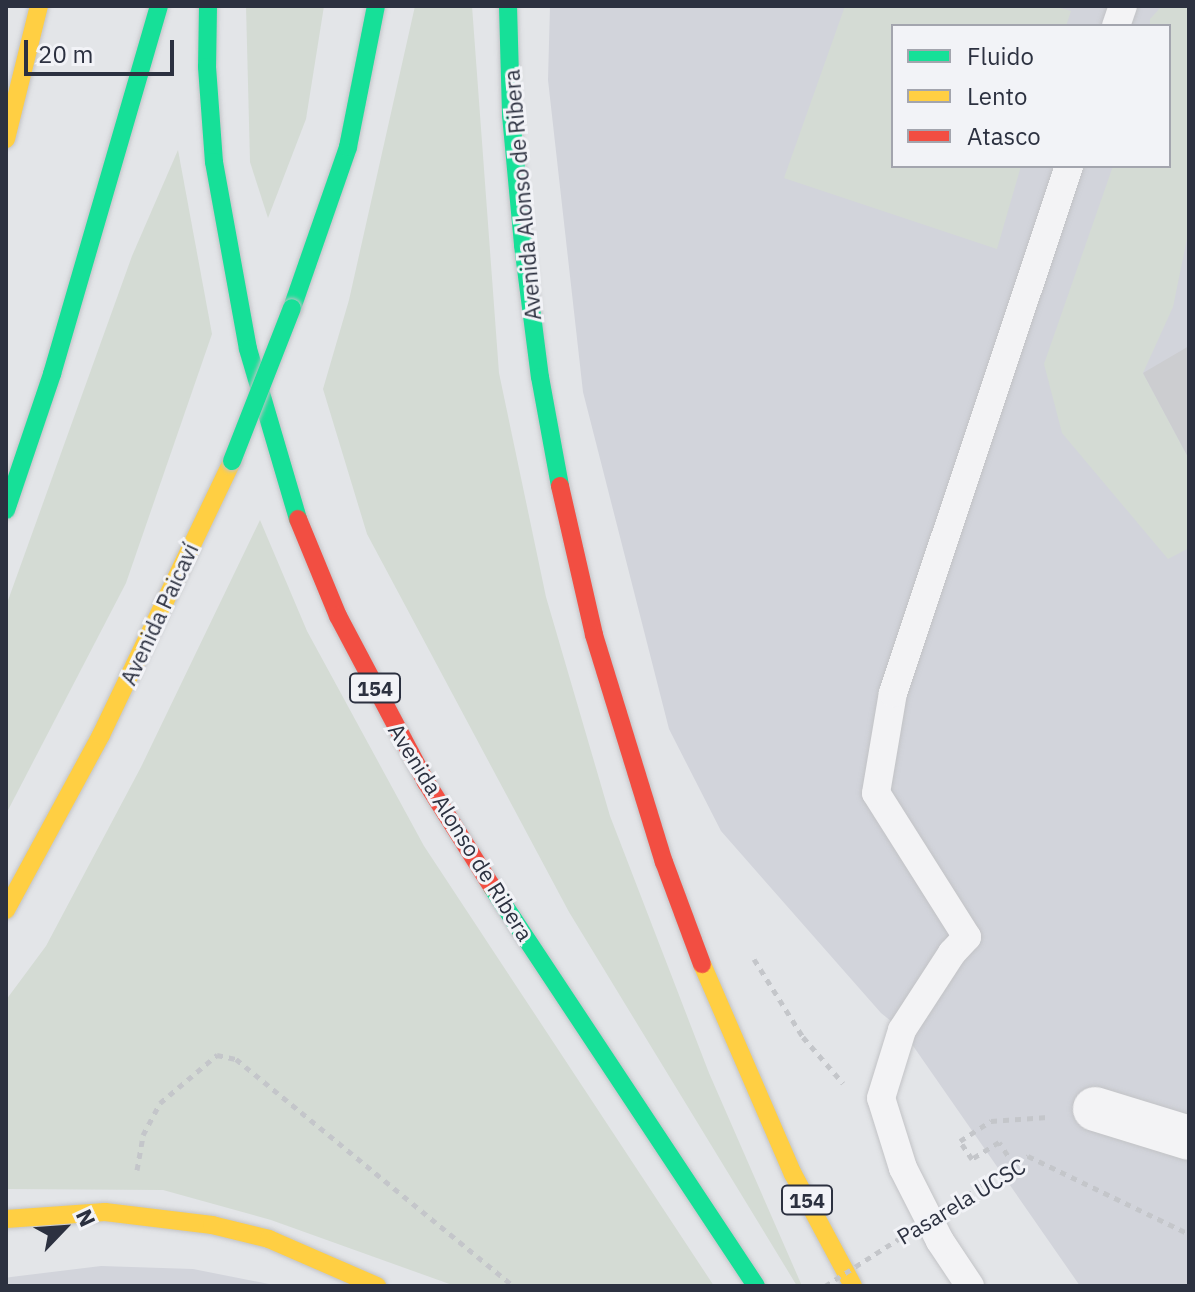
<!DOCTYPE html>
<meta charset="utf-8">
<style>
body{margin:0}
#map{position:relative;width:1195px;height:1292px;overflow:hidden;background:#e3e5e8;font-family:"IBM Plex Sans",sans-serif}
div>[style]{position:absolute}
.built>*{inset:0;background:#d2d4db}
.green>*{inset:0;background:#d4dbd4}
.building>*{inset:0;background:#cccdd0}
.path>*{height:5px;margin-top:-2.5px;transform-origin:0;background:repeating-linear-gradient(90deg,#c4c6ca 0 6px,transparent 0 12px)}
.roads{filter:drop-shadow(0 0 2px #c2c3c6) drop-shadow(0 0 2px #c2c3c6)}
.lane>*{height:28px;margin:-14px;padding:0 14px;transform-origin:14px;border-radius:14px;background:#f3f3f5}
.street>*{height:44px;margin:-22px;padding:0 22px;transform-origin:22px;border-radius:22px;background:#f3f3f5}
.fast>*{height:18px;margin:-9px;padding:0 9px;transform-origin:9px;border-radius:9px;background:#16e098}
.slow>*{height:18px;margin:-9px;padding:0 9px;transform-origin:9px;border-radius:9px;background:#ffcf43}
.jam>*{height:18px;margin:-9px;padding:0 9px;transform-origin:9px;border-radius:9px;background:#f24e42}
.path-bridge>*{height:5px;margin-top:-2.5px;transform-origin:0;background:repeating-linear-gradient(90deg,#c4c6ca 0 6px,transparent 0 12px)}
.bridges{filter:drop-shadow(0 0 2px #c0c2c5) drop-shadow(0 0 2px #c0c2c5)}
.fast-bridge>*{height:18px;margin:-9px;padding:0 9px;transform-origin:9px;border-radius:9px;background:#16e098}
span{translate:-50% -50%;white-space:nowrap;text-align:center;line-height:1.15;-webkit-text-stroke:6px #f2f3f7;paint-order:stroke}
.shield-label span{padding:2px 6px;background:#f2f3f7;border:2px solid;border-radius:6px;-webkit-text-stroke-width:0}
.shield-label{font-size:20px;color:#2c3140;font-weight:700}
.street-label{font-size:22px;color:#2c3140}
.frame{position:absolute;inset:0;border:8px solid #2c3140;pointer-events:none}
.legend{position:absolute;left:891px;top:24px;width:280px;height:144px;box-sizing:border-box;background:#f2f3f7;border:2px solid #a3a5ae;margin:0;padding:10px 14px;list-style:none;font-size:24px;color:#2c3140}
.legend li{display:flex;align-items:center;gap:16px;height:40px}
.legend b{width:40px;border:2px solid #a3a5ae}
.north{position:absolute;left:24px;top:1188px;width:80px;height:80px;-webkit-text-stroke:6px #f2f3f7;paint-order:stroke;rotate:65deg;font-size:22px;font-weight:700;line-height:32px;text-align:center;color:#2c3140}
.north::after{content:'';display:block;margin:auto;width:28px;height:36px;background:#2c3140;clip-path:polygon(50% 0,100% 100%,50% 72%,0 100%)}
.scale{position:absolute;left:24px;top:40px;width:150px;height:36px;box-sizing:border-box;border:4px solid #2c3140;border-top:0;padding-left:10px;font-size:24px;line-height:28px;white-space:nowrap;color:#2c3140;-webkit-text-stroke:6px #f2f3f7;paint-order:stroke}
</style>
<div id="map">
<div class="built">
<div style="clip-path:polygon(evenodd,550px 6px,1189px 6px,1189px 1286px,1080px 1286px,902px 1030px,881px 1013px,721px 831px,669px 729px,583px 392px,548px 80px,550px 6px,893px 26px,1169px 26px,1169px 166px,893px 166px,893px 26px)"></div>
<div style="clip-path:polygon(101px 1266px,193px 1269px,279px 1286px,6px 1286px,6px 1278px,11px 1277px)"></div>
</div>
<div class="green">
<div style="clip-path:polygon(246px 6px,324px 6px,306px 119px,268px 218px,250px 162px)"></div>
<div style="clip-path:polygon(415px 6px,472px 6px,499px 373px,546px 597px,610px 816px,709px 1073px,802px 1286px,797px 1286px,569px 912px,367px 534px,323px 389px,349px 300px)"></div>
<div style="clip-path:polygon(845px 6px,1054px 6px,1071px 11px,1066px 26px,893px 26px,893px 166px,1021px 166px,997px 249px,784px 178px)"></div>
<div style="clip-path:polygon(1162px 6px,1189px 6px,1189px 229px,1173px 307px,1143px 373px,1189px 459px,1189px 548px,1168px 559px,1062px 433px,1044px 364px,1113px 166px,1169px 166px,1169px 26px,1150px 26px,1150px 19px)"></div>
<div style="clip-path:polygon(178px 150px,212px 334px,126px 583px,6px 814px,6px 606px,132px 256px)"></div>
<div style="clip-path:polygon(260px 520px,307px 631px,424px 846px,714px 1286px,455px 1286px,271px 1220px,163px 1190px,6px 1189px,6px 1000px,46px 946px,141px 767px)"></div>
</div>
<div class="building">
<div style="clip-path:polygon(1189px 346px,1189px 459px,1143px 373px)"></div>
</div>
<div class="path">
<div style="left:754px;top:959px;width:92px;rotate:57.9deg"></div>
<div style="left:803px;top:1037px;width:61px;rotate:49deg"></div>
<div style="left:1014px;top:1165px;width:27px;rotate:-123deg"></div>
<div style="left:999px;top:1142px;width:32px;rotate:148deg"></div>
<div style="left:972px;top:1159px;width:22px;rotate:-124deg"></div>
<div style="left:960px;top:1141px;width:37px;rotate:-33deg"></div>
<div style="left:991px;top:1121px;width:57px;rotate:-4deg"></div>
<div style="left:137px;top:1170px;width:36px;rotate:-80deg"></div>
<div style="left:143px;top:1135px;width:36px;rotate:-62deg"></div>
<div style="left:160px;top:1103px;width:75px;rotate:-40.1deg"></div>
<div style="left:217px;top:1055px;width:19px;rotate:12deg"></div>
<div style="left:236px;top:1059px;width:358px;rotate:39.3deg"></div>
</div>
<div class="roads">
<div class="lane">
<div style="left:1116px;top:26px;width:21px;rotate:-71deg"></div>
<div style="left:970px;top:1286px;width:54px;rotate:-123.7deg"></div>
<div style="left:940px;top:1241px;width:82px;rotate:-116.9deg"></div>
<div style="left:903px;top:1168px;width:73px;rotate:-107.4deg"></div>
<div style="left:881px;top:1098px;width:71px;rotate:-72.8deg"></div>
<div style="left:902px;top:1030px;width:92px;rotate:-57deg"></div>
<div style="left:952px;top:953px;width:22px;rotate:-47deg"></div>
<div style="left:967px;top:937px;width:170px;rotate:-122.3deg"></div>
<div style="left:876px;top:793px;width:101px;rotate:-80.4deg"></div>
<div style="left:893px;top:693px;width:556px;rotate:-71.53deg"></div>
</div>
<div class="street">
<div style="left:1095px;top:1109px;width:98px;rotate:17.1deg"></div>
</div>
<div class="fast">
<div style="left:208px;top:6px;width:61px;rotate:90.9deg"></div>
<div style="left:207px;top:67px;width:95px;rotate:85.8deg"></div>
<div style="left:214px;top:162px;width:190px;rotate:79.7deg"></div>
<div style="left:248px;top:349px;width:177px;rotate:73.6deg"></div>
<div style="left:508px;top:6px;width:109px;rotate:88.4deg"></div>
<div style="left:511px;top:115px;width:131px;rotate:84.7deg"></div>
<div style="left:523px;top:245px;width:133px;rotate:82.7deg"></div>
<div style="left:540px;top:377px;width:111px;rotate:79.6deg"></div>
<div style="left:292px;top:308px;width:170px;rotate:-70.8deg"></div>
<div style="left:348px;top:147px;width:144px;rotate:-78.8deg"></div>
<div style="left:6px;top:510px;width:144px;rotate:-71.3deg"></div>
<div style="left:52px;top:374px;width:383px;rotate:-73.8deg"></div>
<div style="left:492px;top:887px;width:478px;rotate:56.5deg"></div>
</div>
<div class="slow">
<div style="left:6px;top:139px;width:137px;rotate:-76.1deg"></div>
<div style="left:6px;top:910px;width:199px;rotate:-61.5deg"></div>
<div style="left:101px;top:735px;width:304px;rotate:-64.4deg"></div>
<div style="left:702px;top:964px;width:229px;rotate:66.6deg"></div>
<div style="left:793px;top:1174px;width:127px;rotate:61.8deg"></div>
<div style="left:6px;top:1219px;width:99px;rotate:-4deg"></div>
<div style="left:105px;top:1212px;width:108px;rotate:6.9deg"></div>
<div style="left:212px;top:1225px;width:59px;rotate:13.8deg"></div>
<div style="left:269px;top:1239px;width:118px;rotate:23.5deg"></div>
</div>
<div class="jam">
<div style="left:560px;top:486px;width:153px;rotate:77.1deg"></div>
<div style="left:594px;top:635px;width:238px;rotate:72.9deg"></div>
<div style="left:664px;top:862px;width:109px;rotate:69.6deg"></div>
<div style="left:298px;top:519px;width:105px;rotate:67.6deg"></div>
<div style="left:338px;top:616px;width:188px;rotate:62.1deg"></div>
<div style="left:426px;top:782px;width:124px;rotate:57.8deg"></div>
</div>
</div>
<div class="path-bridge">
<div style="left:825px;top:1286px;width:241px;rotate:-32.6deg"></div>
<div style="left:1028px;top:1156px;width:179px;rotate:25.8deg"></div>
</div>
<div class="bridges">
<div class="fast-bridge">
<div style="left:232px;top:461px;width:164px;rotate:-68.6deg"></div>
</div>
</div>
<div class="shield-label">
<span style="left:375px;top:688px">154</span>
<span style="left:807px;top:1200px">154</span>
</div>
<div class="street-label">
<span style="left:522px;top:195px;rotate:-95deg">Avenida Alonso de Ribera</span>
<span style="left:159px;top:614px;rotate:-65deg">Avenida Paicaví</span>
<span style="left:461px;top:832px;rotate:58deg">Avenida Alonso de Ribera</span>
<span style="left:961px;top:1201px;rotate:-31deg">Pasarela UCSC</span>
</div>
<div class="frame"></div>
<ul class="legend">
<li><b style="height:10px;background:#16e098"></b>Fluido</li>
<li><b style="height:10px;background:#ffcf43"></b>Lento</li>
<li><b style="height:10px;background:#f24e42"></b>Atasco</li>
</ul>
<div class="north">N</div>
<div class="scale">20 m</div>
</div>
